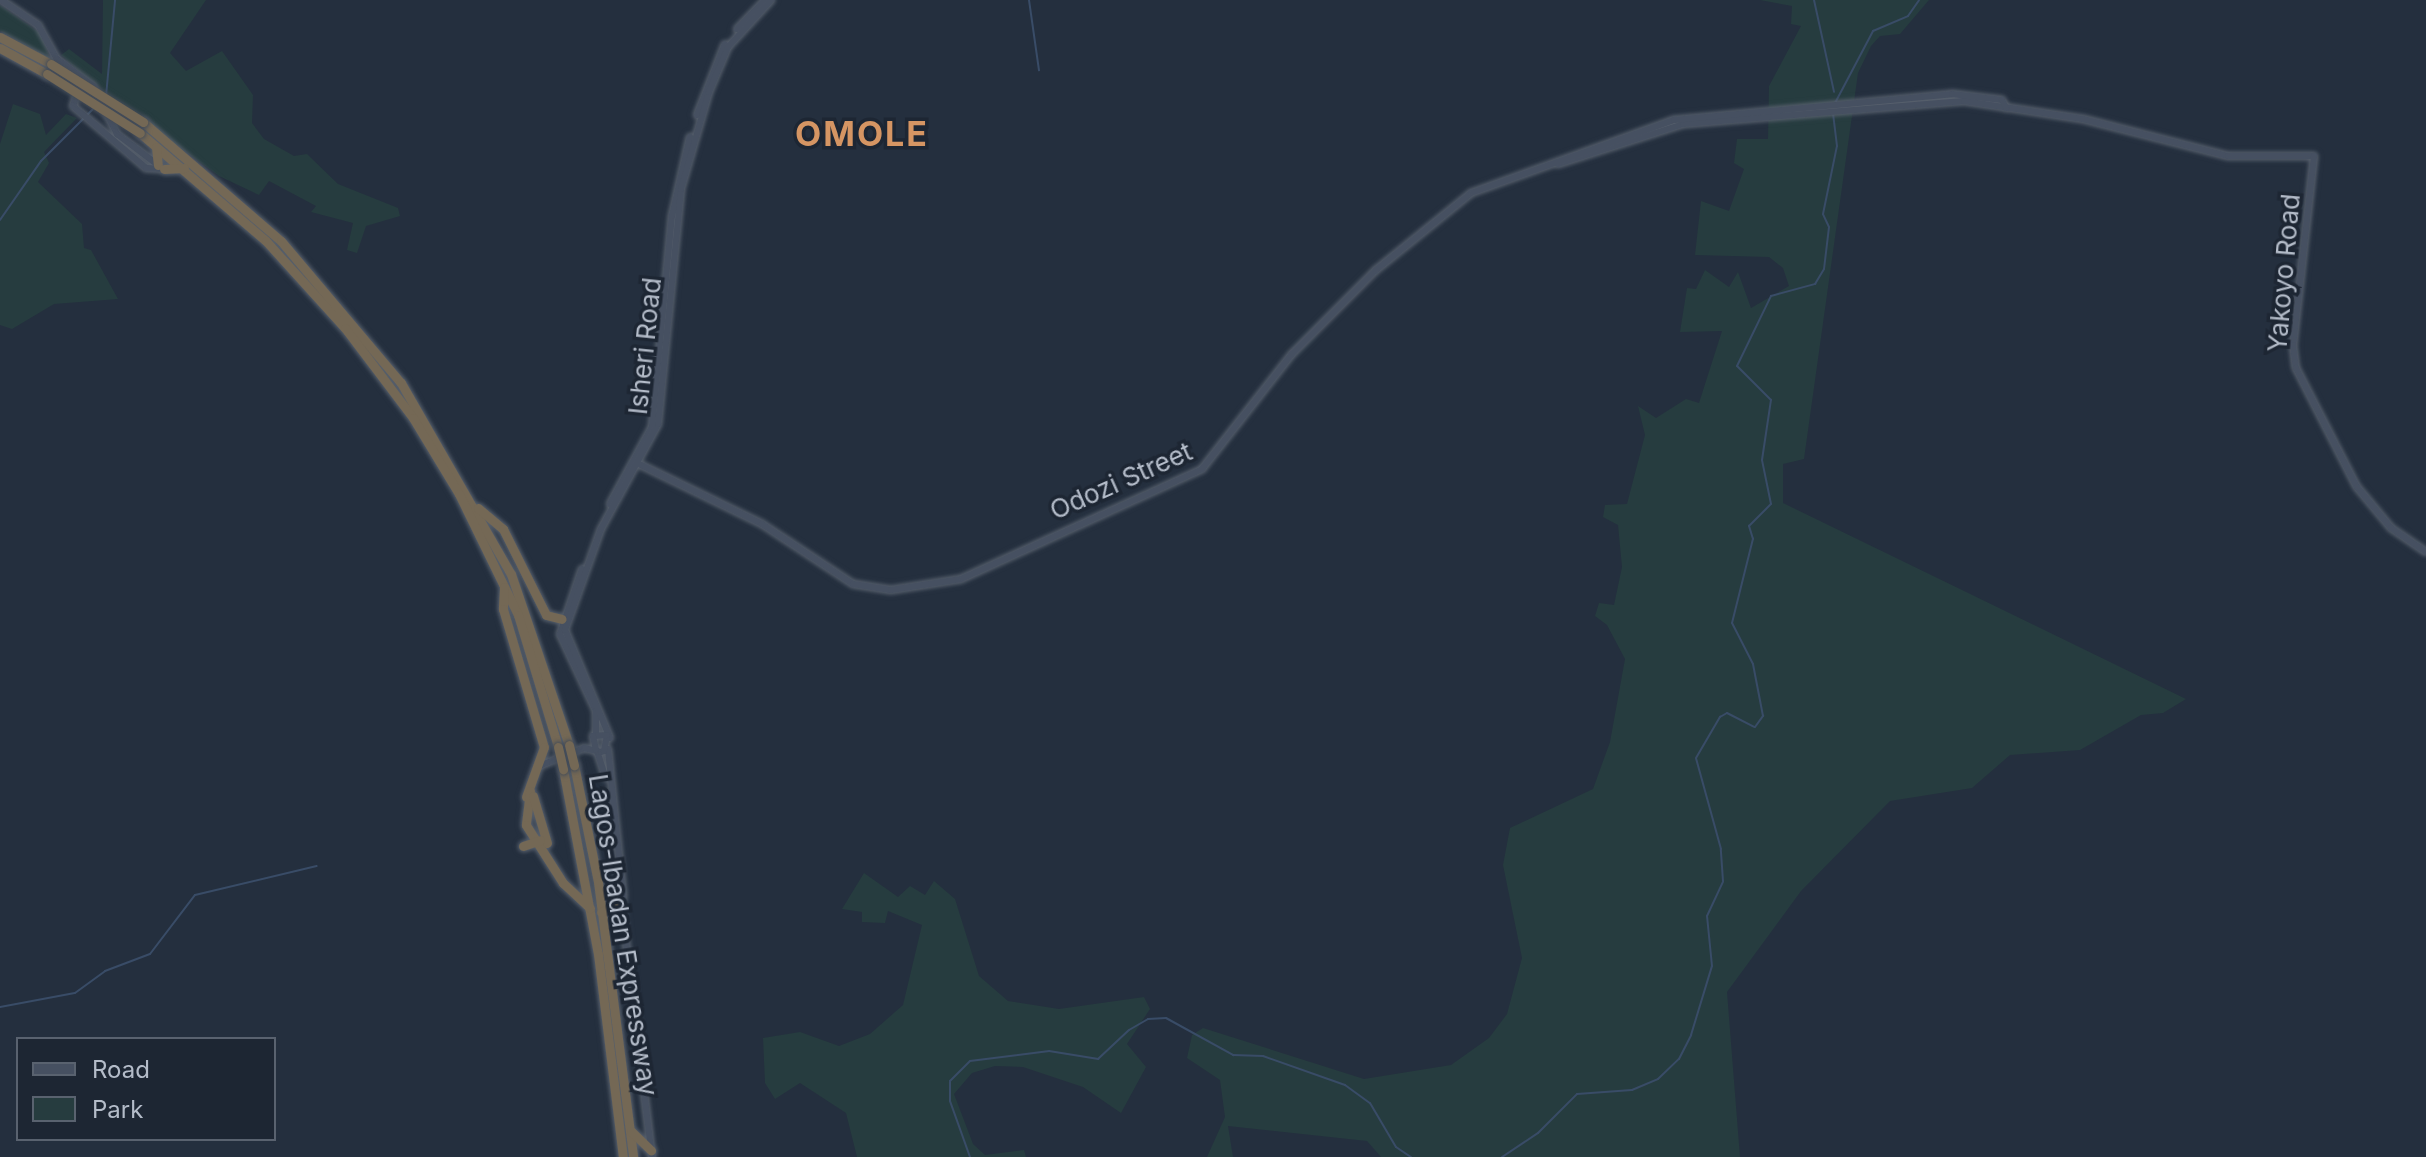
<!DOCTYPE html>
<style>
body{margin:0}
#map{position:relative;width:2426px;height:1157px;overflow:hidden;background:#242f3e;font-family:Inter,sans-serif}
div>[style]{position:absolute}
.green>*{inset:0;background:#263c3f}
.stream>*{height:2px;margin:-1px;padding:0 1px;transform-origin:1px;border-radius:1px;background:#394c67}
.roads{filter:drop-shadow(0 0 2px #565f6c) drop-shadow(0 0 2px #565f6c)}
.secondary>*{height:6px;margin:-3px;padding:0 3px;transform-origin:3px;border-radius:3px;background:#465061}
.secondary>.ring{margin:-3px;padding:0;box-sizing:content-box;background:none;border:6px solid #465061;border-radius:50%}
.motorway>*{height:9px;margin:-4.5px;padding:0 4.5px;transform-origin:4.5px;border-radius:4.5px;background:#746855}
.bridges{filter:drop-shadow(0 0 2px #434c59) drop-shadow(0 0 2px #434c59)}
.motorway-bridge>*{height:9px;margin:-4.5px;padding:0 4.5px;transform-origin:4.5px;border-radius:4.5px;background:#746855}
span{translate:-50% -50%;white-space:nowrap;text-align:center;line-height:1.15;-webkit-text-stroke:7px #1d2633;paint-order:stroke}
.street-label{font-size:26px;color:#b4bcc9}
.district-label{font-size:34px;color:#d59563;font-weight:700;letter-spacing:2px}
.legend{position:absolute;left:16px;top:1037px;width:260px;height:104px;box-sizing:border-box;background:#1d2633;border:2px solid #59626f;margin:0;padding:10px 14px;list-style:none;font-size:24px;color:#b4bcc9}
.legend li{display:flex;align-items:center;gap:16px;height:40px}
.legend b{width:40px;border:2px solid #59626f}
</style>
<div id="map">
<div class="green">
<div style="clip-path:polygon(103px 0,206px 0,170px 53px,186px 71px,222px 51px,253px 95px,252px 123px,264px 139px,294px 156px,307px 154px,338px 184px,398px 208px,400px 216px,366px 226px,357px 253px,347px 250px,353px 223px,311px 212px,316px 206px,269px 181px,259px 195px,219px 176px,99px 89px,61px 55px,69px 49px,102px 74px)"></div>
<div style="clip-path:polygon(1760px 0,1929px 0,1900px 34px,1880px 36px,1871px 46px,1858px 73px,1804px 459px,1783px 464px,1783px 503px,2186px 699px,2163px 713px,2141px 715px,2080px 750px,2010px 755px,1972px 788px,1890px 801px,1801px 891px,1727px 992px,1740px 1157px,1381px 1157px,1367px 1141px,1228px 1126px,1233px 1157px,1207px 1157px,1225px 1117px,1220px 1080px,1187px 1058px,1192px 1035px,1203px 1028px,1364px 1079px,1451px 1065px,1489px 1038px,1507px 1014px,1522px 958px,1503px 865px,1510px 828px,1593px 789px,1610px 742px,1625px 659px,1607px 625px,1595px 616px,1599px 603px,1614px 605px,1622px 567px,1618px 525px,1603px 517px,1605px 505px,1627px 504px,1645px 435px,1638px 406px,1656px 418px,1686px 399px,1699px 403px,1722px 331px,1680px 332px,1687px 288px,1696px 289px,1705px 270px,1729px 287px,1738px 272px,1751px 308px,1789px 286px,1783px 268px,1769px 257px,1695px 255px,1701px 201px,1729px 211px,1744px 169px,1734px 163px,1737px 139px,1768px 139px,1769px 86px,1801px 26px,1791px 24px,1792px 6px)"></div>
<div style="clip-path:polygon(0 5px,40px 33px,51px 60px,0 31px)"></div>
<div style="clip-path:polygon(13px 104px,40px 114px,46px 135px,66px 114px,77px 118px,44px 152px,49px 163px,38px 182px,82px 224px,84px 248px,91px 250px,118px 299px,54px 304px,12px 329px,0 325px,0 144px)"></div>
<div style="clip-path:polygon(864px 873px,898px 897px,910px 886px,925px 895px,934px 881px,955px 899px,979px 976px,1008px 1001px,1059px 1009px,1144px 997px,1150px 1009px,1127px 1044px,1146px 1067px,1121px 1113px,1083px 1087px,1023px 1067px,995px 1066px,972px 1073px,954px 1094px,973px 1144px,985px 1155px,1024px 1150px,1026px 1157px,857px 1157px,846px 1113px,800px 1083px,775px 1099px,765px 1083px,763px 1038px,800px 1032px,839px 1046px,870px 1034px,903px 1005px,922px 925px,888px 911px,885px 923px,862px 922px,862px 912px,842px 909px)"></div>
</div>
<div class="stream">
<div style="left:1029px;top:0;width:71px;rotate:81.9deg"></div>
<div style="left:1814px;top:0;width:94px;rotate:77.7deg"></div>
<div style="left:106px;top:96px;width:96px;rotate:-84.6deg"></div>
<div style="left:1834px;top:105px;width:84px;rotate:-62.2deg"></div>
<div style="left:1873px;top:31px;width:38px;rotate:-23deg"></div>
<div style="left:1908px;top:16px;width:19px;rotate:-55deg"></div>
<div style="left:0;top:220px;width:72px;rotate:-55.2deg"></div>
<div style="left:41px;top:161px;width:74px;rotate:-45deg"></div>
<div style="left:0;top:1007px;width:76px;rotate:-10.6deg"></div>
<div style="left:75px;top:993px;width:37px;rotate:-36deg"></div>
<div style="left:105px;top:971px;width:48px;rotate:-20.7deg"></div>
<div style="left:150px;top:954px;width:74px;rotate:-52.7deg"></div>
<div style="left:195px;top:895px;width:125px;rotate:-13.4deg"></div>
<div style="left:970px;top:1157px;width:59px;rotate:-109.7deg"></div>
<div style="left:950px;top:1101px;width:20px;rotate:-90deg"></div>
<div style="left:950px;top:1081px;width:28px;rotate:-45deg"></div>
<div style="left:970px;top:1061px;width:80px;rotate:-7.2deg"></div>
<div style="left:1049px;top:1051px;width:50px;rotate:9.3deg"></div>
<div style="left:1098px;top:1059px;width:42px;rotate:-43.1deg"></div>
<div style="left:1129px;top:1030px;width:22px;rotate:-30deg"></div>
<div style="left:1148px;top:1019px;width:18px;rotate:-3deg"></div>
<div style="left:1166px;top:1018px;width:77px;rotate:28.9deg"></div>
<div style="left:1233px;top:1055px;width:30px;rotate:2deg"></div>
<div style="left:1263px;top:1056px;width:87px;rotate:19.5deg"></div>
<div style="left:1345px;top:1085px;width:31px;rotate:36deg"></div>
<div style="left:1370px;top:1103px;width:51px;rotate:59.4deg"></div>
<div style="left:1396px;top:1147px;width:18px;rotate:34deg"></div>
<div style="left:1502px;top:1157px;width:43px;rotate:-33.7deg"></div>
<div style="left:1538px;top:1133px;width:55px;rotate:-45deg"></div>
<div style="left:1577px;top:1094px;width:55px;rotate:-4.2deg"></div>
<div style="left:1632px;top:1090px;width:28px;rotate:-23deg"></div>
<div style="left:1658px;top:1079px;width:29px;rotate:-44deg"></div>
<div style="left:1679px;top:1059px;width:27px;rotate:-63deg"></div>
<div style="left:1691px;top:1035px;width:72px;rotate:-73.1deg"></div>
<div style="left:1712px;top:966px;width:50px;rotate:-95.7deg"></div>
<div style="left:1707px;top:916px;width:38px;rotate:-65deg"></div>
<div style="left:1723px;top:881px;width:32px;rotate:-94deg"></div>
<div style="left:1721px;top:849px;width:94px;rotate:-105.4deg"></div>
<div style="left:1696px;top:758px;width:48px;rotate:-59.7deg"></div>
<div style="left:1720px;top:717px;width:8px;rotate:-30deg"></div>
<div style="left:1727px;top:713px;width:31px;rotate:27deg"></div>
<div style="left:1755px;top:727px;width:14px;rotate:-54deg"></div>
<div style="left:1763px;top:716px;width:53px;rotate:-100.9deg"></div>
<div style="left:1753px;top:664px;width:46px;rotate:-117.1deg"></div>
<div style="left:1732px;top:623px;width:87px;rotate:-76deg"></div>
<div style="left:1753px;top:539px;width:14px;rotate:-107deg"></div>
<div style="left:1749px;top:526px;width:31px;rotate:-45deg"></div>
<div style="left:1771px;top:504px;width:45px;rotate:-101.6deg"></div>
<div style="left:1762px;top:460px;width:61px;rotate:-81.5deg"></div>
<div style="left:1771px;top:400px;width:48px;rotate:-135deg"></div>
<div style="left:1737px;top:366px;width:78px;rotate:-64.1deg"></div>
<div style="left:1771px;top:296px;width:46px;rotate:-15.3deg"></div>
<div style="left:1815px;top:284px;width:17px;rotate:-59deg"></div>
<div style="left:1824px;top:269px;width:42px;rotate:-83.2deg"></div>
<div style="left:1829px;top:227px;width:14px;rotate:-115deg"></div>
<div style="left:1823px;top:214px;width:69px;rotate:-78.4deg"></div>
<div style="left:1837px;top:146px;width:31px;rotate:-97deg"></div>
</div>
<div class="roads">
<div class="secondary">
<div style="left:1px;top:0;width:45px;rotate:34deg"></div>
<div style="left:38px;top:25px;width:39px;rotate:61deg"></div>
<div style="left:57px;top:59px;width:45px;rotate:36.9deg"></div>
<div style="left:93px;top:86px;width:54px;rotate:63.4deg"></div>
<div style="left:117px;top:134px;width:51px;rotate:37.1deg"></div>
<div style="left:737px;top:29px;width:40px;rotate:-46deg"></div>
<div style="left:81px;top:80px;width:27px;rotate:107deg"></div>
<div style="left:73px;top:106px;width:96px;rotate:40.3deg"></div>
<div style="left:146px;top:168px;width:18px;rotate:3deg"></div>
<div style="left:697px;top:115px;width:76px;rotate:-68.5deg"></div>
<div style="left:1558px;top:164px;width:131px;rotate:-17.7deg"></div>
<div style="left:1683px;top:124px;width:282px;rotate:-4.7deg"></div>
<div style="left:1964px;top:101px;width:120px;rotate:8.6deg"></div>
<div style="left:2083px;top:119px;width:150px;rotate:14.3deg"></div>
<div style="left:2228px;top:156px;width:86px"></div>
<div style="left:2314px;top:156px;width:190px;rotate:96.3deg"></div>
<div style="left:2293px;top:345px;width:23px;rotate:83deg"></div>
<div style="left:2296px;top:368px;width:134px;rotate:62.9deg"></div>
<div style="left:2357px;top:487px;width:53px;rotate:50.3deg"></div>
<div style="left:2391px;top:528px;width:42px;rotate:34.4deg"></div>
<div style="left:639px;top:464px;width:137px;rotate:26deg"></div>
<div style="left:762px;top:524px;width:109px;rotate:33.4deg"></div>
<div style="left:853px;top:584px;width:38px;rotate:9deg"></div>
<div style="left:891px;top:590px;width:71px;rotate:-8.9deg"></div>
<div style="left:961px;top:579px;width:265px;rotate:-24.5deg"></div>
<div style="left:1202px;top:469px;width:146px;rotate:-52deg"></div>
<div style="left:1292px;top:354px;width:119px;rotate:-45deg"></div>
<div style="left:1376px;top:270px;width:122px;rotate:-39deg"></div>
<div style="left:1471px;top:193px;width:216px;rotate:-19.8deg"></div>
<div style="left:1674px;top:120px;width:279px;rotate:-5.3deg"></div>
<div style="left:1952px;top:94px;width:50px;rotate:6.8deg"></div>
<div style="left:2002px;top:100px;width:9px;rotate:63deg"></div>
<div style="left:610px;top:504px;width:88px;rotate:-61.4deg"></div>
<div style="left:652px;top:427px;width:212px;rotate:-84.6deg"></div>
<div style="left:672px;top:216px;width:81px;rotate:-77.2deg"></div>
<div style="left:582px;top:569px;width:69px;rotate:108.7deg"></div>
<div style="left:560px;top:634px;width:85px;rotate:64.9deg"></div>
<div style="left:596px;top:711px;width:23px;rotate:90deg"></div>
<div style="left:610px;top:738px;width:117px;rotate:-112.6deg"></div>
<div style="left:565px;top:630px;width:107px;rotate:-70.4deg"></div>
<div style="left:601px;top:529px;width:119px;rotate:-61.5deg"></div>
<div style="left:658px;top:424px;width:236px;rotate:-84.4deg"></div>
<div style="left:681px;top:189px;width:101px;rotate:-73.9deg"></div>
<div style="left:709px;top:92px;width:49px;rotate:-67.1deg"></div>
<div style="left:728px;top:47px;width:64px;rotate:-47.5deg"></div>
<div style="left:608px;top:749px;width:147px;rotate:84.1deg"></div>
<div style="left:597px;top:751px;width:28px;rotate:72deg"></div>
<div style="left:539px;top:766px;width:48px;rotate:-21.8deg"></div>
<div style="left:584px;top:748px;width:17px;rotate:13deg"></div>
<div style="left:601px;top:752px;width:3px;rotate:-18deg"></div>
<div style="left:604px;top:751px;width:16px;rotate:-79deg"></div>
<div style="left:607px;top:735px;width:14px;rotate:176deg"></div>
<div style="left:593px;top:736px;width:14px;rotate:78deg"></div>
<div style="left:611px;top:812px;width:33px;rotate:85deg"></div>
<div style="left:615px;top:889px;width:13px;rotate:-86deg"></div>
<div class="ring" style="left:607px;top:889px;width:10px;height:10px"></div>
<div style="left:621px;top:901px;width:258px;rotate:83.1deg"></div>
</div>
<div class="motorway">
<div style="left:0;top:37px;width:58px;rotate:27.9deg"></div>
<div style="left:0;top:48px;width:54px;rotate:29deg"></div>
<div style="left:143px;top:122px;width:182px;rotate:40.8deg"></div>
<div style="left:281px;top:241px;width:186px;rotate:49.8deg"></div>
<div style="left:401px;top:383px;width:220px;rotate:60.1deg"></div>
<div style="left:511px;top:574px;width:181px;rotate:71.3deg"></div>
<div style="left:140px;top:133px;width:166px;rotate:40.6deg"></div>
<div style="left:266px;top:241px;width:118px;rotate:47.8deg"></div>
<div style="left:345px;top:328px;width:113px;rotate:52.9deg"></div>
<div style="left:413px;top:418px;width:89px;rotate:58.8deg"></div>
<div style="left:459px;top:494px;width:135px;rotate:64deg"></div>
<div style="left:518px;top:615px;width:138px;rotate:73.1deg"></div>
<div style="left:156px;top:147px;width:18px;rotate:84deg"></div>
<div style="left:164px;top:169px;width:20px;rotate:-3deg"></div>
<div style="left:478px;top:508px;width:33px;rotate:40deg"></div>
<div style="left:503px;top:529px;width:96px;rotate:63.4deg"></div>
<div style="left:546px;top:615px;width:16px;rotate:14deg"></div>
<div style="left:504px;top:587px;width:22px;rotate:93deg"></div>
<div style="left:503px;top:609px;width:144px;rotate:73.5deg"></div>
<div style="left:544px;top:747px;width:53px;rotate:109.8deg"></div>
<div style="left:574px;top:765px;width:119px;rotate:78.4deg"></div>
<div style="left:598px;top:882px;width:277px;rotate:82.7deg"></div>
<div style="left:563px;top:769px;width:188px;rotate:79.3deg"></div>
<div style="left:598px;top:954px;width:205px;rotate:83deg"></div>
<div style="left:530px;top:791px;width:34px;rotate:97deg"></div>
<div style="left:526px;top:825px;width:69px;rotate:57.5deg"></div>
<div style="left:563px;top:883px;width:37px;rotate:43deg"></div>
<div style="left:533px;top:796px;width:49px;rotate:73.4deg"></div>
<div style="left:523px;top:846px;width:18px;rotate:-19deg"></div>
<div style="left:601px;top:912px;width:17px;rotate:-25deg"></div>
<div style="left:631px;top:1131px;width:28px;rotate:44deg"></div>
</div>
</div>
<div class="bridges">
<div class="motorway-bridge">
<div style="left:51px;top:64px;width:109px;rotate:32.2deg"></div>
<div style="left:47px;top:74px;width:110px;rotate:32.4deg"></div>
<div style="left:569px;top:745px;width:21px;rotate:76deg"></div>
<div style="left:558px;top:747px;width:23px;rotate:77deg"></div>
</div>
</div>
<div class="street-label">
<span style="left:2284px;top:273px;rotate:-85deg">Yakoyo Road</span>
<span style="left:645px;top:346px;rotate:-84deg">Isheri Road</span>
<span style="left:1121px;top:481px;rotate:-24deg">Odozi Street</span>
<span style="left:623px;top:935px;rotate:81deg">Lagos-Ibadan Expressway</span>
</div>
<div class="district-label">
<span style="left:862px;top:134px">OMOLE</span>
</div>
<ul class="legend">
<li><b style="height:10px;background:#465061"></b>Road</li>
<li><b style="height:22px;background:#263c3f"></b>Park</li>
</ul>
</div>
